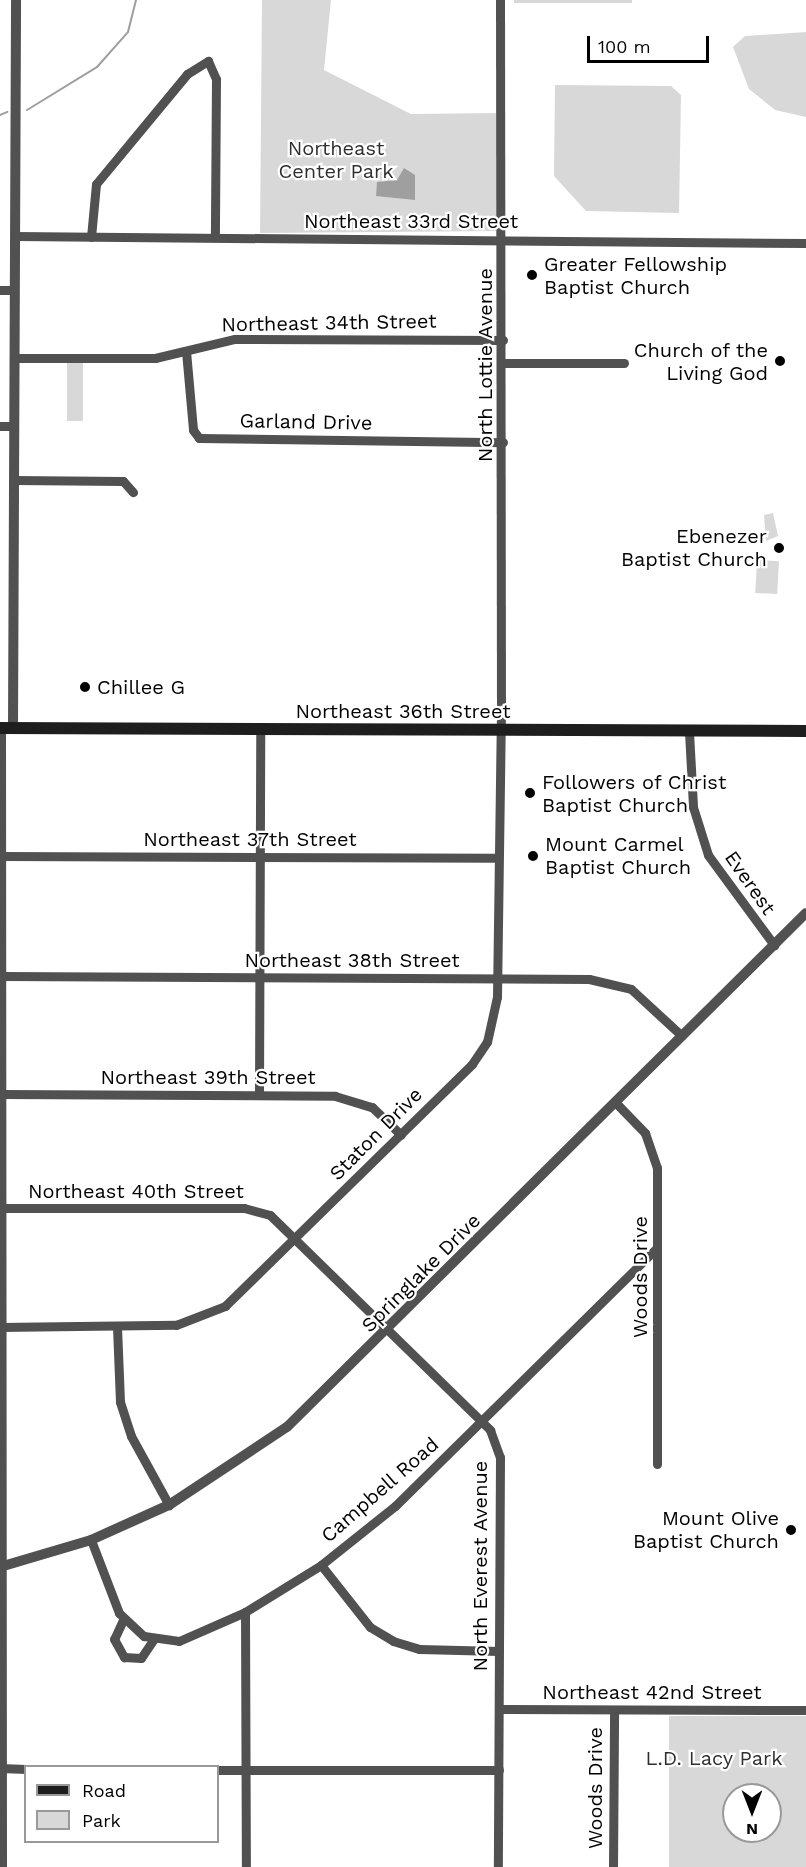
<!DOCTYPE html>
<style>
body{margin:0}
#map{position:relative;width:806px;height:1867px;overflow:hidden;background:#fff;font-family:"Work Sans",sans-serif}
div>[style]{position:absolute}
.green>*{inset:0;background:#d8d8d8;transform-origin:0 0}
.water>*{inset:0;background:#9f9f9f}
.stream>*{height:2px;margin:-1px;padding:0 1px;transform-origin:1px;border-radius:1px;background:#9f9f9f}
.minor>*{height:9px;margin:-4.5px;padding:0 4.5px;transform-origin:4.5px;border-radius:4.5px;background:#515151}
.tertiary>*{height:10px;margin:-5px;padding:0 5px;transform-origin:5px;border-radius:5px;background:#515151}
.secondary>*{height:12px;margin:-6px;padding:0 6px;transform-origin:6px;border-radius:6px;background:#1e1e1e}
.dots>*{width:16px;height:16px;translate:-50% -50%;box-sizing:border-box;border:3px solid #fff;border-radius:50%}
span{translate:-50% -50%;white-space:nowrap;text-align:center;line-height:1.15;-webkit-text-stroke:4.5px #fff;paint-order:stroke}
.park-label{font-size:20px;color:#2f2f2f}
.street-label{font-size:20px;color:#000}
.poi-label{font-size:20px;color:#000}
.left{translate:0 -50%;text-align:left}
.right{translate:-100% -50%;text-align:right}
.legend{position:absolute;left:24px;top:1765px;width:195px;height:78px;box-sizing:border-box;background:#fff;border:2px solid #999;margin:0;padding:8px 10px;list-style:none;font-size:18px;color:#000}
.legend li{display:flex;align-items:center;gap:12px;height:30px}
.legend b{width:30px;border:2px solid #999}
.north{position:absolute;left:722px;top:1783px;width:60px;height:60px;box-sizing:border-box;background:#fff;border:2px solid #999;border-radius:50%;rotate:180deg;font-size:16px;font-weight:700;line-height:24px;text-align:center;color:#000}
.north::after{content:'';display:block;margin:auto;width:21px;height:27px;background:#000;clip-path:polygon(50% 0,100% 100%,50% 72%,0 100%)}
.scale{position:absolute;left:587px;top:36px;width:122px;height:27px;box-sizing:border-box;border:3px solid #000;border-top:0;padding-left:8px;font-size:18px;line-height:21px;white-space:nowrap;color:#000;-webkit-text-stroke:4px #fff;paint-order:stroke}
</style>
<div id="map">
<div class="green">
<div style="clip-path:polygon(262px 0,331px 0,324px 70px,411px 114px,498px 113px,499px 231px,260px 233px)"></div>
<div style="left:514px;top:0;width:118px;height:3px"></div>
<div style="clip-path:polygon(806px 32px,806px 117px,775px 110px,749px 89px,733px 47px,745px 36px)"></div>
<div style="clip-path:polygon(555px 85px,671px 86px,681px 95px,679px 213px,586px 211px,554px 176px)"></div>
<div style="left:67px;top:361px;width:16px;height:60px"></div>
<div style="clip-path:polygon(773px 513px,778px 536px,766px 541px,764px 515px)"></div>
<div style="left:757px;top:560px;width:22px;height:33px;rotate:3deg"></div>
<div style="clip-path:polygon(evenodd,669px 1716px,806px 1716px,806px 1867px,669px 1867px,669px 1716px,734px 1795px,770px 1795px,770px 1831px,734px 1831px,734px 1795px)"></div>
</div>
<div class="water">
<div style="clip-path:polygon(404px 168px,415px 175px,415px 200px,376px 196px,377px 182px,397px 180px)"></div>
</div>
<div class="stream">
<div style="left:27px;top:110px;width:82px;rotate:-31.6deg"></div>
<div style="left:97px;top:67px;width:47px;rotate:-48.5deg"></div>
<div style="left:128px;top:32px;width:33px;rotate:-76deg"></div>
<div style="left:0;top:115px;width:8px;rotate:-23deg"></div>
</div>
<div class="minor">
<div style="left:15px;top:236px;width:791px;rotate:0.51deg"></div>
<div style="left:91px;top:237px;width:53px;rotate:-84.6deg"></div>
<div style="left:96px;top:184px;width:143px;rotate:-50.4deg"></div>
<div style="left:187px;top:74px;width:25px;rotate:-32deg"></div>
<div style="left:208px;top:61px;width:20px;rotate:66deg"></div>
<div style="left:216px;top:79px;width:158px;rotate:90.4deg"></div>
<div style="left:0;top:290px;width:14px"></div>
<div style="left:186px;top:351px;width:79px;rotate:84.9deg"></div>
<div style="left:193px;top:430px;width:10px;rotate:53deg"></div>
<div style="left:199px;top:438px;width:304px;rotate:0.8deg"></div>
<div style="left:14px;top:358px;width:141px"></div>
<div style="left:155px;top:358px;width:82px;rotate:-13.4deg"></div>
<div style="left:235px;top:339px;width:268px;rotate:0.2deg"></div>
<div style="left:503px;top:363px;width:121px"></div>
<div style="left:0;top:426px;width:14px"></div>
<div style="left:14px;top:480px;width:109px;rotate:0.5deg"></div>
<div style="left:123px;top:481px;width:15px;rotate:48deg"></div>
<div style="left:689px;top:732px;width:75px;rotate:86.9deg"></div>
<div style="left:693px;top:807px;width:50px;rotate:72.6deg"></div>
<div style="left:708px;top:855px;width:112px;rotate:53.7deg"></div>
<div style="left:1px;top:856px;width:497px;rotate:0.2deg"></div>
<div style="left:1px;top:976px;width:588px;rotate:0.29deg"></div>
<div style="left:589px;top:979px;width:43px;rotate:13.4deg"></div>
<div style="left:631px;top:989px;width:69px;rotate:42.7deg"></div>
<div style="left:1px;top:1094px;width:334px;rotate:0.3deg"></div>
<div style="left:335px;top:1096px;width:39px;rotate:17deg"></div>
<div style="left:372px;top:1107px;width:40px;rotate:44deg"></div>
<div style="left:259px;top:1095px;width:366px;rotate:-89.8deg"></div>
<div style="left:616px;top:1103px;width:42px;rotate:46deg"></div>
<div style="left:645px;top:1133px;width:37px;rotate:71deg"></div>
<div style="left:657px;top:1168px;width:296px;rotate:90deg"></div>
<div style="left:2px;top:1208px;width:242px"></div>
<div style="left:244px;top:1208px;width:27px;rotate:15deg"></div>
<div style="left:270px;top:1215px;width:308px;rotate:44.3deg"></div>
<div style="left:490px;top:1430px;width:29px;rotate:70deg"></div>
<div style="left:500px;top:1457px;width:410px;rotate:90.3deg"></div>
<div style="left:0;top:1327px;width:176px;rotate:-0.7deg"></div>
<div style="left:176px;top:1325px;width:53px;rotate:-21.2deg"></div>
<div style="left:225px;top:1306px;width:346px;rotate:-44.4deg"></div>
<div style="left:472px;top:1064px;width:27px;rotate:-56deg"></div>
<div style="left:487px;top:1042px;width:46px;rotate:-77.5deg"></div>
<div style="left:497px;top:997px;width:283px;rotate:-89.2deg"></div>
<div style="left:501px;top:714px;width:714px;rotate:-90.08deg"></div>
<div style="left:117px;top:1327px;width:75px;rotate:87.7deg"></div>
<div style="left:120px;top:1402px;width:36px;rotate:72deg"></div>
<div style="left:131px;top:1436px;width:79px;rotate:61.2deg"></div>
<div style="left:91px;top:1540px;width:78px;rotate:69deg"></div>
<div style="left:119px;top:1613px;width:34px;rotate:43deg"></div>
<div style="left:144px;top:1636px;width:35px;rotate:8deg"></div>
<div style="left:179px;top:1641px;width:72px;rotate:-23.7deg"></div>
<div style="left:245px;top:1612px;width:89px;rotate:-31.7deg"></div>
<div style="left:321px;top:1565px;width:95px;rotate:-38.6deg"></div>
<div style="left:395px;top:1506px;width:368px;rotate:-44.6deg"></div>
<div style="left:321px;top:1565px;width:79px;rotate:51.7deg"></div>
<div style="left:370px;top:1627px;width:27px;rotate:31deg"></div>
<div style="left:393px;top:1641px;width:27px;rotate:17deg"></div>
<div style="left:419px;top:1649px;width:80px;rotate:1.4deg"></div>
<div style="left:245px;top:1612px;width:255px;rotate:89.8deg"></div>
<div style="left:123px;top:1620px;width:21px;rotate:115deg"></div>
<div style="left:114px;top:1639px;width:21px;rotate:61deg"></div>
<div style="left:124px;top:1657px;width:17px;rotate:3deg"></div>
<div style="left:141px;top:1658px;width:22px;rotate:-56deg"></div>
<div style="left:499px;top:1709px;width:307px;rotate:0.2deg"></div>
<div style="left:0;top:1768px;width:26px;rotate:2deg"></div>
<div style="left:218px;top:1770px;width:281px"></div>
<div style="left:613px;top:1867px;width:157px;rotate:-89.6deg"></div>
</div>
<div class="tertiary">
<div style="left:1px;top:728px;width:1139px;rotate:89.95deg"></div>
<div style="left:13px;top:728px;width:728px;rotate:-89.76deg"></div>
<div style="left:0;top:1567px;width:95px;rotate:-16.5deg"></div>
<div style="left:91px;top:1540px;width:85px;rotate:-24.2deg"></div>
<div style="left:169px;top:1505px;width:141px;rotate:-33.5deg"></div>
<div style="left:287px;top:1427px;width:730px;rotate:-44.72deg"></div>
</div>
<div class="secondary">
<div style="left:0;top:728px;width:806px;rotate:0.21deg"></div>
</div>
<div class="dots">
<div style="left:532px;top:275px;background:#000"></div>
<div style="left:780px;top:361px;background:#000"></div>
<div style="left:779px;top:548px;background:#000"></div>
<div style="left:85px;top:687px;background:#000"></div>
<div style="left:530px;top:793px;background:#000"></div>
<div style="left:533px;top:856px;background:#000"></div>
<div style="left:791px;top:1530px;background:#000"></div>
</div>
<div class="park-label">
<span style="left:336px;top:160px">Northeast<br>Center Park</span>
<span style="left:714px;top:1758px">L.D. Lacy Park</span>
</div>
<div class="street-label">
<span style="left:411px;top:221px">Northeast 33rd Street</span>
<span style="left:329px;top:323px;rotate:-1deg">Northeast 34th Street</span>
<span style="left:485px;top:365px;rotate:-90deg">North Lottie Avenue</span>
<span style="left:306px;top:422px;rotate:1deg">Garland Drive</span>
<span style="left:403px;top:711px">Northeast 36th Street</span>
<span style="left:250px;top:839px">Northeast 37th Street</span>
<span style="left:750px;top:883px;rotate:55deg">Everest</span>
<span style="left:352px;top:960px">Northeast 38th Street</span>
<span style="left:208px;top:1077px">Northeast 39th Street</span>
<span style="left:376px;top:1134px;rotate:-45deg">Staton Drive</span>
<span style="left:136px;top:1191px">Northeast 40th Street</span>
<span style="left:421px;top:1273px;rotate:-45deg">Springlake Drive</span>
<span style="left:640px;top:1277px;rotate:-90deg">Woods Drive</span>
<span style="left:380px;top:1490px;rotate:-41deg">Campbell Road</span>
<span style="left:480px;top:1566px;rotate:-90deg">North Everest Avenue</span>
<span style="left:652px;top:1692px">Northeast 42nd Street</span>
<span style="left:595px;top:1788px;rotate:-90deg">Woods Drive</span>
</div>
<div class="poi-label">
<span class="left" style="left:544px;top:276px">Greater Fellowship<br>Baptist Church</span>
<span class="right" style="left:768px;top:362px">Church of the<br>Living God</span>
<span class="right" style="left:767px;top:548px">Ebenezer<br>Baptist Church</span>
<span class="left" style="left:97px;top:687px">Chillee G</span>
<span class="left" style="left:542px;top:794px">Followers of Christ<br>Baptist Church</span>
<span class="left" style="left:545px;top:856px">Mount Carmel<br>Baptist Church</span>
<span class="right" style="left:779px;top:1530px">Mount Olive<br>Baptist Church</span>
</div>
<ul class="legend">
<li><b style="height:8px;background:#1e1e1e"></b>Road</li>
<li><b style="height:16px;background:#d8d8d8"></b>Park</li>
</ul>
<div class="north">N</div>
<div class="scale">100 m</div>
</div>
